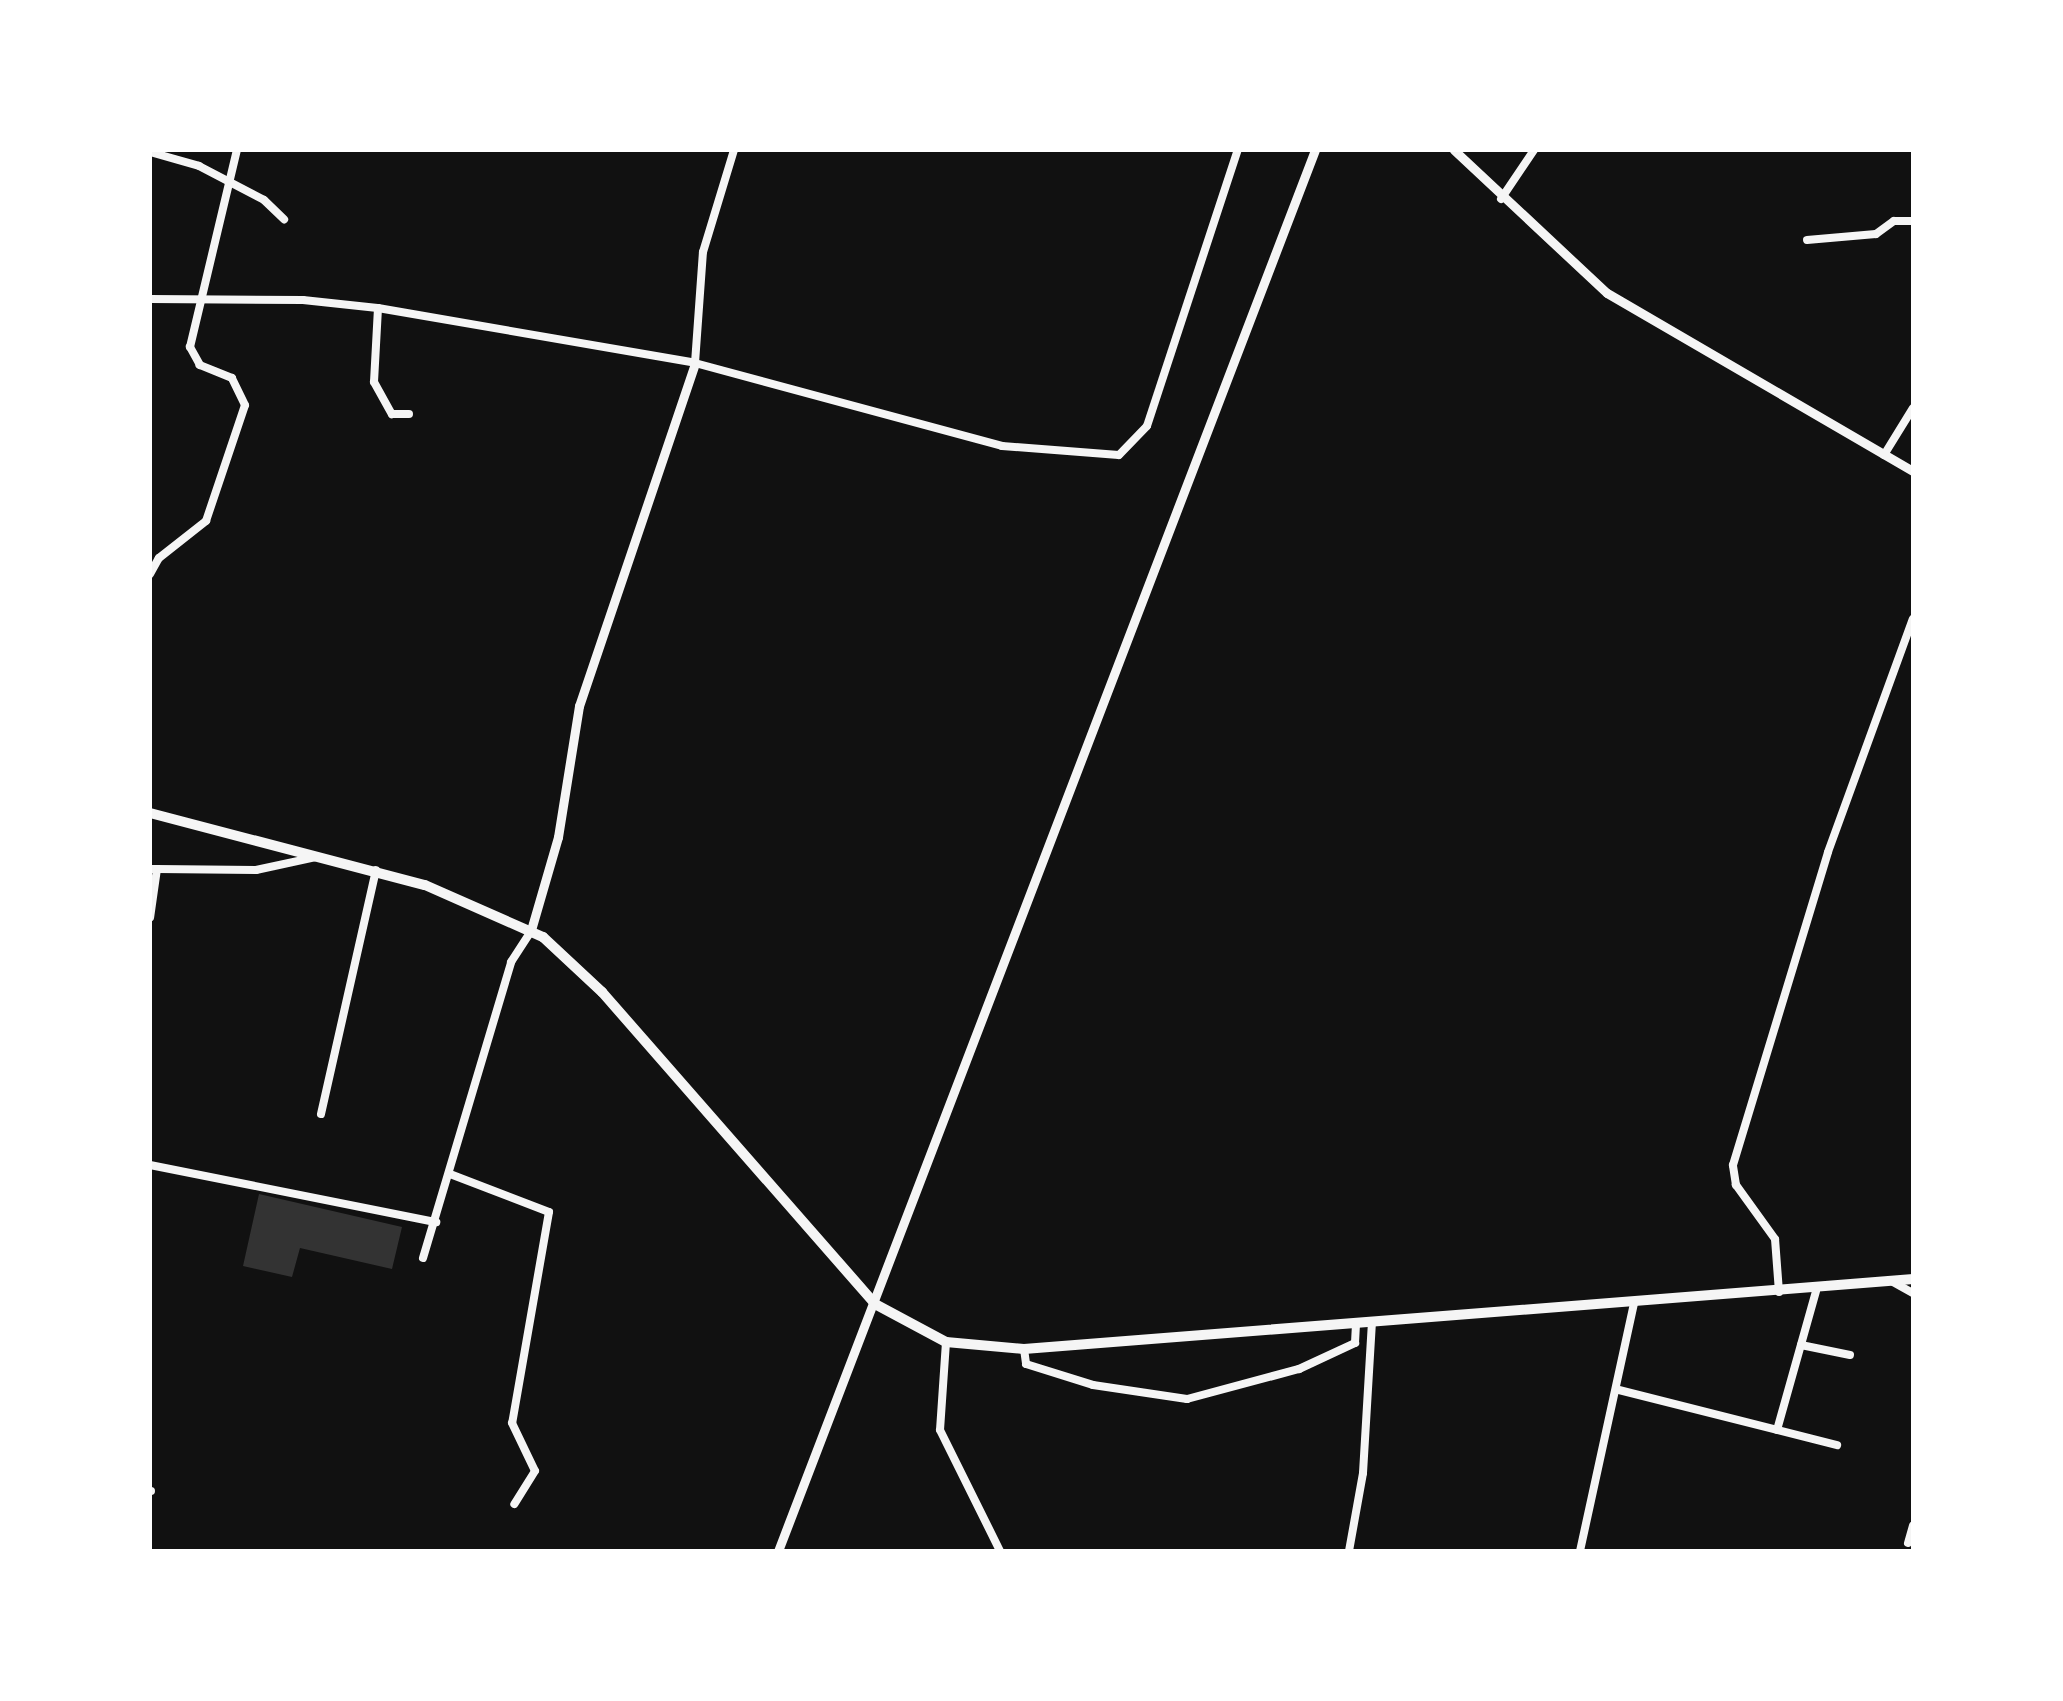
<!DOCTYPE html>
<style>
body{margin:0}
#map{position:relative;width:2063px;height:1701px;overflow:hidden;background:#111;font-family:"Varela Round",sans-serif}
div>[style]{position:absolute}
.water>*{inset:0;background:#333}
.minor>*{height:8px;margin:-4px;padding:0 4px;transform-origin:4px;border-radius:4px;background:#f5f5f5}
.tertiary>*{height:9px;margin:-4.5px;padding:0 4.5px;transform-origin:4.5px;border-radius:4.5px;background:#f5f5f5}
.secondary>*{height:10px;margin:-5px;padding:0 5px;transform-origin:5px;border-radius:5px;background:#f5f5f5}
span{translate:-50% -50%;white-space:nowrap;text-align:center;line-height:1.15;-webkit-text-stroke:9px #fff;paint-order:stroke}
.frame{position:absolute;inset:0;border:152px solid #fff;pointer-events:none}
</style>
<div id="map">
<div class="water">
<div style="clip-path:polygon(259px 1194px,402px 1227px,392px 1269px,300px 1248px,292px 1277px,243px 1266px)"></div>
</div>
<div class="minor">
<div style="left:150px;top:152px;width:51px;rotate:15.9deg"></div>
<div style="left:199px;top:166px;width:73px;rotate:27.6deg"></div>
<div style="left:264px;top:200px;width:28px;rotate:44deg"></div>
<div style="left:1501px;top:199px;width:59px;rotate:-56deg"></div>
<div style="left:1807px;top:240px;width:69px;rotate:-5deg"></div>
<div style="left:1876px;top:234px;width:22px;rotate:-36deg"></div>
<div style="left:1894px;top:221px;width:19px"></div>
<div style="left:150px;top:299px;width:153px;rotate:0.4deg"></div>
<div style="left:303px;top:300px;width:75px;rotate:6.1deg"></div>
<div style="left:378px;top:308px;width:322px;rotate:9.8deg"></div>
<div style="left:695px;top:363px;width:318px;rotate:15.1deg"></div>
<div style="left:1002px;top:446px;width:117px;rotate:4.4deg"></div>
<div style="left:1119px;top:455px;width:40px;rotate:-46deg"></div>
<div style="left:1147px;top:426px;width:291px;rotate:-71.8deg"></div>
<div style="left:378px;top:308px;width:74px;rotate:93.1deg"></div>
<div style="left:374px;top:382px;width:37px;rotate:61deg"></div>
<div style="left:392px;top:414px;width:17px"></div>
<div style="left:695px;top:363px;width:111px;rotate:-85.9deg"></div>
<div style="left:703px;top:252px;width:107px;rotate:-73.1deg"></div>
<div style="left:1884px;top:455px;width:55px;rotate:-58.3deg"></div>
<div style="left:150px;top:574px;width:18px;rotate:-61deg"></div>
<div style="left:159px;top:558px;width:60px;rotate:-38.2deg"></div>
<div style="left:206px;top:521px;width:122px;rotate:-71.4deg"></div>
<div style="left:245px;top:405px;width:30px;rotate:-116deg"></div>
<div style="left:232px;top:378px;width:35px;rotate:-158deg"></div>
<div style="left:200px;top:365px;width:21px;rotate:-119deg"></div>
<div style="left:190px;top:347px;width:203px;rotate:-76.6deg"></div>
<div style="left:150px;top:869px;width:7px"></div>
<div style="left:157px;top:869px;width:49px;rotate:98.1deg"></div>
<div style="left:157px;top:869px;width:99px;rotate:0.6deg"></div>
<div style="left:256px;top:870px;width:61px;rotate:-12.2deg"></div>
<div style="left:321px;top:1114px;width:250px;rotate:-77.3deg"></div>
<div style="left:150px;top:1165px;width:292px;rotate:11.3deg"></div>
<div style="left:450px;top:1174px;width:106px;rotate:21deg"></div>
<div style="left:549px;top:1212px;width:214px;rotate:99.9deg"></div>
<div style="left:512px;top:1423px;width:53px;rotate:64.4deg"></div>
<div style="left:535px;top:1471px;width:39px;rotate:122deg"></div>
<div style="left:423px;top:1258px;width:309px;rotate:-73.4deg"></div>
<div style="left:511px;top:962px;width:37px;rotate:-57deg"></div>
<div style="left:1893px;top:1282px;width:23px;rotate:29deg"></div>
<div style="left:1779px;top:1292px;width:53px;rotate:-94.3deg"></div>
<div style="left:1775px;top:1239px;width:67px;rotate:-125.8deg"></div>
<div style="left:1736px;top:1185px;width:20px;rotate:-99deg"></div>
<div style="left:1733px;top:1165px;width:327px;rotate:-73.1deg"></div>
<div style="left:1828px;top:852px;width:248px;rotate:-70deg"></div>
<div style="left:946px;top:1342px;width:88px;rotate:93.9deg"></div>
<div style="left:940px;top:1430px;width:135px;rotate:63.6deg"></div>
<div style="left:1801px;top:1345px;width:50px;rotate:11.5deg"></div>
<div style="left:1024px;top:1349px;width:15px;rotate:82deg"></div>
<div style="left:1026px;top:1364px;width:70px;rotate:17.4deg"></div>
<div style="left:1093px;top:1385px;width:95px;rotate:8.5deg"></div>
<div style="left:1187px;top:1399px;width:116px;rotate:-15deg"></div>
<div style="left:1299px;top:1369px;width:62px;rotate:-24.9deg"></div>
<div style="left:1355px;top:1343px;width:19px;rotate:-87deg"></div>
<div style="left:1619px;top:1390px;width:225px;rotate:14.2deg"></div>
<div style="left:1777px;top:1430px;width:144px;rotate:-74.3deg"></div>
<div style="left:150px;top:1491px;width:1px"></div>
<div style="left:1908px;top:1543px;width:18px;rotate:-74deg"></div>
<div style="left:1349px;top:1551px;width:79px;rotate:-79.8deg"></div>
<div style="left:1363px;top:1473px;width:150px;rotate:-86.6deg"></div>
<div style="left:1580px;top:1551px;width:254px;rotate:-77.7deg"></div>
</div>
<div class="tertiary">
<div style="left:1454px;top:150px;width:209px;rotate:43.1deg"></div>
<div style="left:1607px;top:293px;width:354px;rotate:30.2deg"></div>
<div style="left:531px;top:930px;width:97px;rotate:-73.8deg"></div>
<div style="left:558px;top:837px;width:133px;rotate:-80.9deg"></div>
<div style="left:579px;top:706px;width:362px;rotate:-71.3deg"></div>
<div style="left:778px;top:1551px;width:1500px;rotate:-69.03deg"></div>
</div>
<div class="secondary">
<div style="left:150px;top:813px;width:284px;rotate:14.7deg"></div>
<div style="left:425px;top:885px;width:129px;rotate:23.8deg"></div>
<div style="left:543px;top:937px;width:81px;rotate:43deg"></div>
<div style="left:602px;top:992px;width:415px;rotate:48.8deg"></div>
<div style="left:875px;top:1304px;width:81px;rotate:28.2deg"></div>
<div style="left:946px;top:1342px;width:78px;rotate:5.1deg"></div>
<div style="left:1024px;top:1349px;width:892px;rotate:-4.5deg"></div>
</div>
<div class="frame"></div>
</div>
